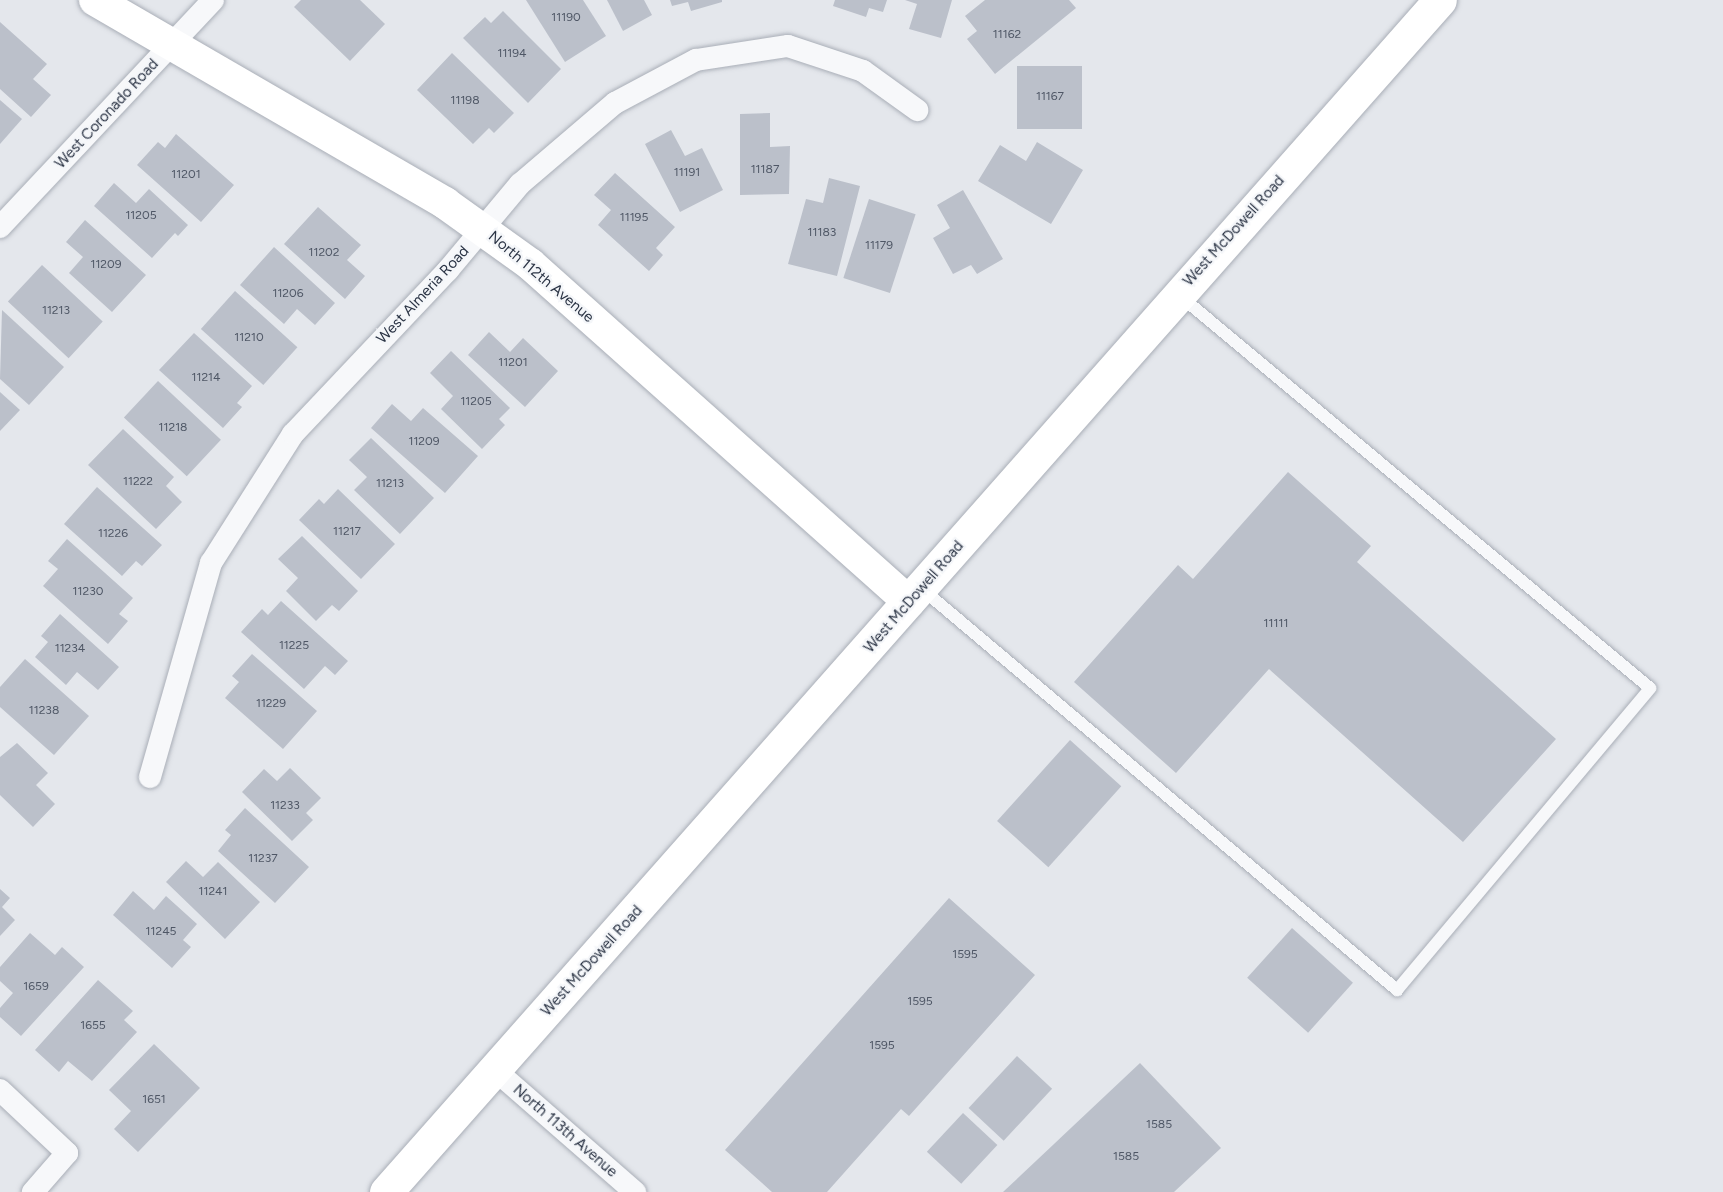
<!DOCTYPE html>
<style>
body{margin:0}
#map{position:relative;width:1723px;height:1192px;overflow:hidden;background:#e4e7ec;font-family:Figtree,sans-serif}
div>[style]{position:absolute}
.building>*{inset:0;background:#bbc0ca;transform-origin:0 0}
.roads{filter:drop-shadow(0 0 2px #a9aeb7) drop-shadow(0 0 2px #a9aeb7)}
.lane>*{height:12px;margin:-6px;padding:0 6px;transform-origin:6px;border-radius:6px;background:#f7f8fa}
.street>*{height:22px;margin:-11px;padding:0 11px;transform-origin:11px;border-radius:11px;background:#f7f8fa}
.secondary>*{height:32px;margin:-16px;padding:0 16px;transform-origin:16px;border-radius:16px;background:#fff}
.primary>*{height:33px;margin:-16.5px;padding:0 16.5px;transform-origin:16.5px;border-radius:16.5px;background:#fff}
span{translate:-50% -50%;white-space:nowrap;text-align:center;line-height:1.15;-webkit-text-stroke:4.5px #f4f6f9;paint-order:stroke}
.number-label{font-size:12px;color:#4f5766}
.number-label span{-webkit-text-stroke-width:0}
.street-label{font-size:15px;color:#2b3445}
</style>
<div id="map">
<div class="building">
<div style="clip-path:polygon(301px 0,360px 0,385px 24px,350px 61px,294px 7px)"></div>
<div style="clip-path:polygon(526px 0,583px 0,606px 36px,565px 62px)"></div>
<div style="clip-path:polygon(607px 0,644px 0,652px 15px,623px 31px)"></div>
<div style="clip-path:polygon(670px 0,722px 0,722px 2px,691px 11px,688px 2px,672px 6px)"></div>
<div style="clip-path:polygon(835px 0,887px 0,883px 12px,869px 8px,866px 17px,833px 6px)"></div>
<div style="clip-path:polygon(952px 0,941px 38px,909px 29px,917px 4px,905px 0)"></div>
<div style="clip-path:polygon(985px 0,1069px 0,1076px 8px,995px 74px,967px 39px,977px 31px,965px 16px)"></div>
<div style="clip-path:polygon(503px 11px,561px 69px,528px 103px,463px 38px,485px 17px,491px 23px)"></div>
<div style="clip-path:polygon(0 22px,47px 64px,33px 79px,51px 95px,31px 117px,0 89px)"></div>
<div style="clip-path:polygon(452px 53px,514px 113px,494px 133px,489px 128px,473px 144px,417px 90px)"></div>
<div style="left:1017px;top:66px;width:65px;height:63px"></div>
<div style="clip-path:polygon(0 100px,22px 119px,0 144px)"></div>
<div style="clip-path:polygon(770px 113px,770px 147px,790px 146px,789px 194px,740px 195px,740px 114px)"></div>
<div style="clip-path:polygon(671px 130px,685px 156px,702px 148px,723px 190px,680px 212px,645px 144px)"></div>
<div style="clip-path:polygon(176px 134px,234px 185px,201px 222px,137px 165px,158px 142px,165px 148px)"></div>
<div style="clip-path:polygon(1037px 142px,1083px 170px,1051px 224px,978px 181px,1000px 145px,1026px 161px)"></div>
<div style="clip-path:polygon(615px 173px,675px 227px,656px 248px,663px 255px,649px 271px,598px 225px,611px 210px,594px 195px)"></div>
<div style="clip-path:polygon(829px 178px,860px 186px,837px 276px,788px 264px,806px 199px,823px 203px)"></div>
<div style="clip-path:polygon(114px 183px,136px 203px,149px 189px,188px 225px,178px 236px,175px 233px,152px 258px,94px 206px)"></div>
<div style="clip-path:polygon(963px 190px,1003px 259px,977px 274px,971px 265px,953px 274px,933px 238px,950px 228px,937px 205px)"></div>
<div style="left:869px;top:199px;width:49px;height:83px;rotate:18deg"></div>
<div style="clip-path:polygon(318px 207px,361px 245px,347px 260px,365px 276px,345px 299px,284px 244px)"></div>
<div style="clip-path:polygon(85px 220px,146px 275px,112px 312px,69px 273px,83px 257px,66px 242px)"></div>
<div style="clip-path:polygon(274px 247px,335px 303px,315px 325px,297px 309px,284px 324px,240px 285px)"></div>
<div style="left:42px;top:265px;width:83px;height:50px;rotate:43deg"></div>
<div style="left:235px;top:291px;width:84px;height:51px;rotate:42deg"></div>
<div style="clip-path:polygon(2px 310px,64px 367px,29px 405px,0 379px)"></div>
<div style="clip-path:polygon(489px 332px,510px 352px,523px 338px,558px 371px,525px 407px,468px 355px)"></div>
<div style="clip-path:polygon(194px 333px,252px 386px,237px 403px,242px 407px,223px 428px,159px 370px)"></div>
<div style="clip-path:polygon(451px 351px,510px 408px,499px 419px,505px 425px,482px 449px,441px 409px,453px 396px,430px 373px)"></div>
<div style="left:158px;top:381px;width:86px;height:50px;rotate:43deg"></div>
<div style="clip-path:polygon(0 392px,20px 410px,0 431px)"></div>
<div style="clip-path:polygon(392px 404px,411px 421px,423px 408px,478px 456px,445px 493px,371px 428px)"></div>
<div style="clip-path:polygon(123px 429px,174px 477px,166px 486px,182px 502px,156px 529px,88px 465px)"></div>
<div style="clip-path:polygon(371px 438px,434px 498px,400px 534px,354px 490px,367px 477px,349px 460px)"></div>
<div style="clip-path:polygon(1288px 472px,1371px 546px,1357px 562px,1556px 739px,1463px 842px,1269px 669px,1176px 773px,1074px 682px,1178px 565px,1193px 579px)"></div>
<div style="clip-path:polygon(97px 487px,162px 545px,142px 566px,136px 561px,122px 576px,64px 524px)"></div>
<div style="clip-path:polygon(338px 489px,395px 544px,361px 579px,299px 520px,319px 499px,324px 504px)"></div>
<div style="clip-path:polygon(302px 536px,358px 591px,339px 611px,332px 605px,316px 621px,286px 591px,298px 578px,278px 559px)"></div>
<div style="clip-path:polygon(67px 539px,133px 598px,119px 614px,128px 621px,108px 644px,43px 586px,58px 569px,48px 561px)"></div>
<div style="clip-path:polygon(281px 601px,348px 661px,335px 675px,325px 666px,304px 689px,241px 632px,262px 609px,268px 615px)"></div>
<div style="clip-path:polygon(60px 614px,119px 667px,98px 690px,77px 672px,66px 685px,35px 657px,48px 642px,41px 636px)"></div>
<div style="clip-path:polygon(252px 654px,317px 711px,283px 749px,225px 698px,239px 682px,232px 676px)"></div>
<div style="clip-path:polygon(25px 659px,89px 716px,54px 755px,0 707px,0 687px)"></div>
<div style="left:1070px;top:740px;width:69px;height:109px;rotate:42deg"></div>
<div style="clip-path:polygon(17px 743px,48px 773px,36px 785px,55px 804px,33px 827px,0 795px,0 757px)"></div>
<div style="clip-path:polygon(290px 768px,321px 798px,306px 813px,313px 820px,292px 841px,242px 792px,264px 769px,277px 781px)"></div>
<div style="clip-path:polygon(245px 808px,309px 867px,275px 903px,218px 851px,231px 835px,225px 830px)"></div>
<div style="clip-path:polygon(186px 861px,203px 877px,218px 862px,260px 902px,225px 939px,166px 882px)"></div>
<div style="clip-path:polygon(0 889px,10px 898px,2px 907px,15px 920px,0 936px)"></div>
<div style="clip-path:polygon(133px 891px,154px 910px,166px 896px,197px 924px,183px 940px,191px 947px,172px 968px,113px 915px)"></div>
<div style="clip-path:polygon(949px 898px,1035px 975px,909px 1116px,901px 1109px,827px 1192px,772px 1192px,725px 1150px)"></div>
<div style="left:1292px;top:928px;width:82px;height:67px;rotate:42deg"></div>
<div style="clip-path:polygon(30px 933px,55px 955px,62px 947px,84px 967px,21px 1036px,0 1017px,0 1008px,13px 993px,0 981px,0 967px)"></div>
<div style="clip-path:polygon(98px 980px,133px 1011px,124px 1020px,137px 1032px,92px 1081px,68px 1061px,59px 1072px,35px 1050px)"></div>
<div style="clip-path:polygon(154px 1044px,200px 1088px,138px 1152px,114px 1129px,131px 1111px,109px 1090px)"></div>
<div style="left:1017px;top:1056px;width:48px;height:71px;rotate:43deg"></div>
<div style="clip-path:polygon(1140px 1063px,1221px 1148px,1174px 1192px,1003px 1192px)"></div>
<div style="left:963px;top:1113px;width:47px;height:53px;rotate:43deg"></div>
</div>
<div class="roads">
<div class="lane">
<div style="left:922px;top:589px;width:622px;rotate:40.17deg"></div>
<div style="left:1397px;top:990px;width:394px;rotate:-50deg"></div>
<div style="left:1650px;top:688px;width:613px;rotate:-140.16deg"></div>
</div>
<div class="street">
<div style="left:0;top:227px;width:311px;rotate:-46.8deg"></div>
<div style="left:150px;top:777px;width:223px;rotate:-74.1deg"></div>
<div style="left:211px;top:563px;width:153px;rotate:-57.6deg"></div>
<div style="left:293px;top:434px;width:226px;rotate:-46.6deg"></div>
<div style="left:448px;top:270px;width:112px;rotate:-50.1deg"></div>
<div style="left:520px;top:184px;width:125px;rotate:-40.5deg"></div>
<div style="left:615px;top:103px;width:92px;rotate:-28deg"></div>
<div style="left:696px;top:60px;width:93px;rotate:-8.7deg"></div>
<div style="left:788px;top:46px;width:79px;rotate:18.4deg"></div>
<div style="left:863px;top:71px;width:67px;rotate:35.8deg"></div>
<div style="left:495px;top:1070px;width:186px;rotate:41.1deg"></div>
<div style="left:0;top:1090px;width:92px;rotate:43.2deg"></div>
<div style="left:67px;top:1153px;width:52px;rotate:131.1deg"></div>
</div>
<div class="secondary">
<div style="left:95px;top:0;width:405px;rotate:30.1deg"></div>
<div style="left:445px;top:203px;width:105px;rotate:35.7deg"></div>
<div style="left:530px;top:264px;width:508px;rotate:41.73deg"></div>
</div>
<div class="primary">
<div style="left:386px;top:1192px;width:1591px;rotate:-48.52deg"></div>
</div>
</div>
<div class="number-label">
<span style="left:566px;top:18px">11190</span>
<span style="left:1007px;top:35px">11162</span>
<span style="left:512px;top:54px">11194</span>
<span style="left:1050px;top:97px">11167</span>
<span style="left:465px;top:101px">11198</span>
<span style="left:765px;top:170px">11187</span>
<span style="left:687px;top:173px">11191</span>
<span style="left:186px;top:175px">11201</span>
<span style="left:141px;top:216px">11205</span>
<span style="left:634px;top:218px">11195</span>
<span style="left:822px;top:233px">11183</span>
<span style="left:879px;top:246px">11179</span>
<span style="left:324px;top:253px">11202</span>
<span style="left:106px;top:265px">11209</span>
<span style="left:288px;top:294px">11206</span>
<span style="left:56px;top:311px">11213</span>
<span style="left:249px;top:338px">11210</span>
<span style="left:513px;top:363px">11201</span>
<span style="left:206px;top:378px">11214</span>
<span style="left:476px;top:402px">11205</span>
<span style="left:173px;top:428px">11218</span>
<span style="left:424px;top:442px">11209</span>
<span style="left:138px;top:482px">11222</span>
<span style="left:390px;top:484px">11213</span>
<span style="left:347px;top:532px">11217</span>
<span style="left:113px;top:534px">11226</span>
<span style="left:88px;top:592px">11230</span>
<span style="left:1276px;top:624px">11111</span>
<span style="left:294px;top:646px">11225</span>
<span style="left:70px;top:649px">11234</span>
<span style="left:271px;top:704px">11229</span>
<span style="left:44px;top:711px">11238</span>
<span style="left:285px;top:806px">11233</span>
<span style="left:263px;top:859px">11237</span>
<span style="left:213px;top:892px">11241</span>
<span style="left:161px;top:932px">11245</span>
<span style="left:965px;top:955px">1595</span>
<span style="left:36px;top:987px">1659</span>
<span style="left:920px;top:1002px">1595</span>
<span style="left:93px;top:1026px">1655</span>
<span style="left:882px;top:1046px">1595</span>
<span style="left:154px;top:1100px">1651</span>
<span style="left:1159px;top:1125px">1585</span>
<span style="left:1126px;top:1157px">1585</span>
</div>
<div class="street-label">
<span style="left:107px;top:114px;rotate:-47deg">West Coronado Road</span>
<span style="left:1234px;top:231px;rotate:-48deg">West McDowell Road</span>
<span style="left:541px;top:277px;rotate:40deg">North 112th Avenue</span>
<span style="left:423px;top:295px;rotate:-47deg">West Almeria Road</span>
<span style="left:914px;top:597px;rotate:-49deg">West McDowell Road</span>
<span style="left:592px;top:961px;rotate:-48deg">West McDowell Road</span>
<span style="left:565px;top:1131px;rotate:41deg">North 113th Avenue</span>
</div>
</div>
